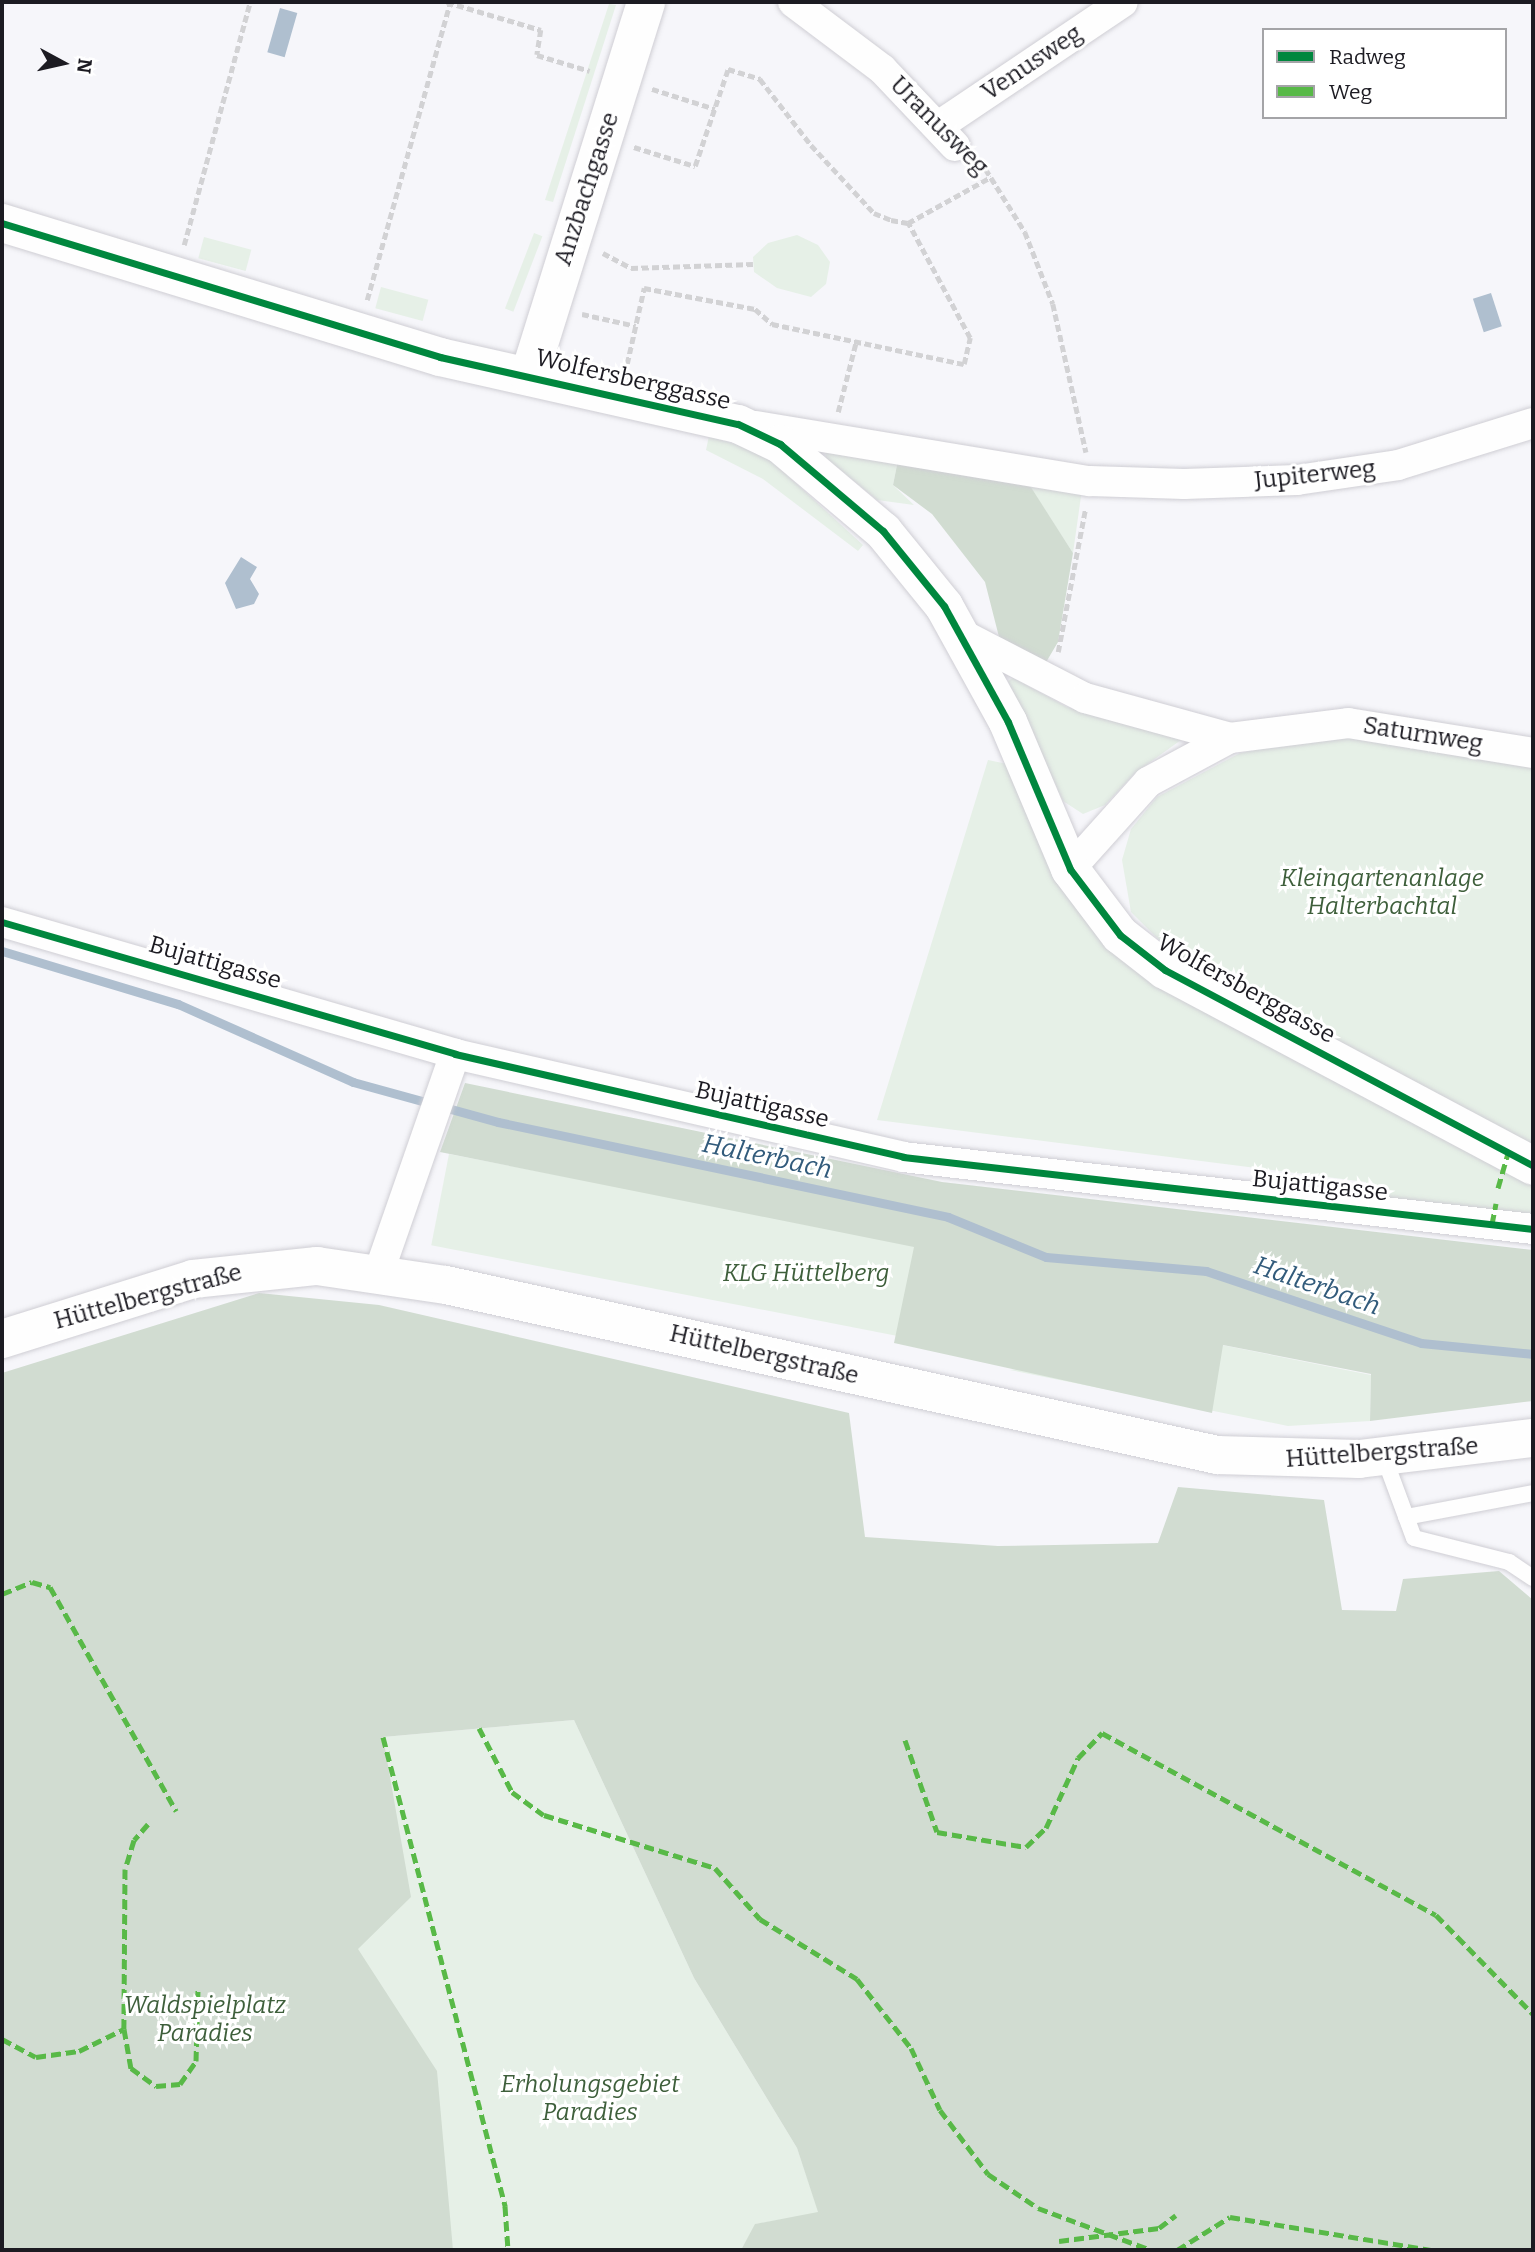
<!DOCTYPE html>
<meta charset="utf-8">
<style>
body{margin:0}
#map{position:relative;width:1535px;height:2252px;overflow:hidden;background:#f6f6fa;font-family:Bitter,serif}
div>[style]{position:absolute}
.green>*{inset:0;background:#e6f0e7;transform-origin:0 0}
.forest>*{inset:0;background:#d1dcd1}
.water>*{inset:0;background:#afbfcf;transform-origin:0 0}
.stream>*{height:9px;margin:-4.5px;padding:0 4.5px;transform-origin:4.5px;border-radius:4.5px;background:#afbfcf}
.path>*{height:4.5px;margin-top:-2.25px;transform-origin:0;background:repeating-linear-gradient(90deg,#d2d2d4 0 7px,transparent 0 10.5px)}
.roads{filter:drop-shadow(0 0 2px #cfced4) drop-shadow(0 0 2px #cfced4)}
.service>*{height:16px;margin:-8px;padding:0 8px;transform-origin:8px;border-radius:8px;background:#fefefe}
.minor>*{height:30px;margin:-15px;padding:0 15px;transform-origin:15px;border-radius:15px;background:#fefefe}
.tertiary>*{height:38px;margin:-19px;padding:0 19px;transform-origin:19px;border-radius:19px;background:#fefefe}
.secondary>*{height:38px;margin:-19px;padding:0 19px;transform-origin:19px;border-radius:19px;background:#fefefe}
.quiet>*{height:5px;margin-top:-2.5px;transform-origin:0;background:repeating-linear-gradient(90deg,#58b947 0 10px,transparent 0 15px)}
.cycleway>*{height:7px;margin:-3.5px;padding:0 3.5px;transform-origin:3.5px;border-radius:3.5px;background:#00873e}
span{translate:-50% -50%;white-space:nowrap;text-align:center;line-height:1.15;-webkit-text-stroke:6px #fff;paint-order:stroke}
.street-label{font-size:24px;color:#1c1b22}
.park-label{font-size:24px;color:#3e5f3b;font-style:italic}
.water-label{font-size:26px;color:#325b7b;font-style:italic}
.frame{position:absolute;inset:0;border:4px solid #1c1b22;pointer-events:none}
.legend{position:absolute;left:1262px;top:28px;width:245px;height:91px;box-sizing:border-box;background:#fff;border:2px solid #a4a4a7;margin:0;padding:9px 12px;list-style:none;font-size:21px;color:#1c1b22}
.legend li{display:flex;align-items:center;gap:14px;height:35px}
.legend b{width:35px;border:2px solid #a4a4a7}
.north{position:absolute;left:28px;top:28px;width:70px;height:70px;-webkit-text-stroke:5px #fff;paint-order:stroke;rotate:98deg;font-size:19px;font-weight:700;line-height:28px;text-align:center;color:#1c1b22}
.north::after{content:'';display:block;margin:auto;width:24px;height:32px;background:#1c1b22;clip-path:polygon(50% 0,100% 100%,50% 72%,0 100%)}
</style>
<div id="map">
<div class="green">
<div style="clip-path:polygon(609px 4px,616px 5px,553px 202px,545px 200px)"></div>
<div style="left:534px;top:233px;width:9px;height:81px;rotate:21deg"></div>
<div style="clip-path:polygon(797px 235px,818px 245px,830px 262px,826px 284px,811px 297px,777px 288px,754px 272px,753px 257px,768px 243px)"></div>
<div style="left:204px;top:237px;width:49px;height:22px;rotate:15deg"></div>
<div style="left:381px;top:287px;width:49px;height:22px;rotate:15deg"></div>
<div style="clip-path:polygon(709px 436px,763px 453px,863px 545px,858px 551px,763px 479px,706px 450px)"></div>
<div style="clip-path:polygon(825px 449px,899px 455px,893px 485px,914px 505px,877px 500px,826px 458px)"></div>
<div style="clip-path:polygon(1027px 482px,1082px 489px,1073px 553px)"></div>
<div style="clip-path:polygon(1013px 678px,1067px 707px,1181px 740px,1135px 773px,1105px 805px,1083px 814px,1063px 801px,1008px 681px)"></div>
<div style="clip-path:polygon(1324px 737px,1389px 740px,1533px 767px,1533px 1145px,1170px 951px,1131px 912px,1122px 860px,1131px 829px,1157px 797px,1240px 753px)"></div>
<div style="clip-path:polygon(988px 760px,1012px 765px,1082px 912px,1533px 1181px,1533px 1217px,1367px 1198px,1366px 1182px,877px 1120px)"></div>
<div style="left:449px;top:1154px;width:475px;height:93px;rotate:11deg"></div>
<div style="clip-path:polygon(1222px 1345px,1371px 1375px,1370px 1421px,1288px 1426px,1010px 1370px)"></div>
<div style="clip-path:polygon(574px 1720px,694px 1978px,797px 2148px,819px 2213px,756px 2224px,741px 2250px,453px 2250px,444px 2201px,140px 1816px,383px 1737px)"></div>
</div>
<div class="forest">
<div style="clip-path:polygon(899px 455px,1027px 481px,1073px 553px,1058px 642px,1045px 664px,999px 637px,985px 582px,932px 514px,893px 485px)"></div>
<div style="clip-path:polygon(465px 1083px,942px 1182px,1533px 1250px,1533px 1401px,1370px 1421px,1371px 1374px,1223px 1345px,1212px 1413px,894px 1343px,914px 1247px,440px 1152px)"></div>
<div style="clip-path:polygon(259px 1293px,379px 1305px,849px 1413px,865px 1537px,998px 1546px,1158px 1543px,1178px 1487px,1324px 1500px,1342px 1610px,1396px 1611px,1403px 1579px,1499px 1571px,1533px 1600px,1533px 2250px,741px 2250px,755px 2224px,818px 2212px,797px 2148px,694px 1978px,574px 1720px,383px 1737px,411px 1897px,358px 1949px,437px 2071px,453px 2250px,2px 2250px,2px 1373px)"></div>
</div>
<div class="water">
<div style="left:280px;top:8px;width:18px;height:46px;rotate:16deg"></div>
<div style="left:1491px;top:293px;width:35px;height:19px;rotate:72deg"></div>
<div style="clip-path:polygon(241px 557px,257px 567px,250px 579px,259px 594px,254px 604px,236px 609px,225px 583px)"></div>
</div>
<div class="stream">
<div style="left:2px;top:951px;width:184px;rotate:16.8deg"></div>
<div style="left:178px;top:1004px;width:192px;rotate:24deg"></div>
<div style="left:353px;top:1082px;width:150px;rotate:15.4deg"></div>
<div style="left:498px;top:1122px;width:460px;rotate:11.9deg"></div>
<div style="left:948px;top:1217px;width:106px;rotate:22.2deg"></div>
<div style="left:1046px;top:1257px;width:161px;rotate:5deg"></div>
<div style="left:1206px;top:1271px;width:227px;rotate:18.5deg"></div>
<div style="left:1421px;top:1343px;width:113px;rotate:5.6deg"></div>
</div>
<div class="path">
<div style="left:447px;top:2px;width:98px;rotate:16.6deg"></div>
<div style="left:541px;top:30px;width:25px;rotate:99deg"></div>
<div style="left:537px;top:55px;width:55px;rotate:16.8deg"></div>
<div style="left:652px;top:89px;width:66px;rotate:17.6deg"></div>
<div style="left:634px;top:147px;width:64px;rotate:17.3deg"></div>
<div style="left:695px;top:166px;width:102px;rotate:-71.2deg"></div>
<div style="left:728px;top:69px;width:34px;rotate:17deg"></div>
<div style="left:760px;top:79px;width:83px;rotate:52.3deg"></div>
<div style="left:811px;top:145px;width:93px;rotate:47.2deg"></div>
<div style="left:874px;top:213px;width:18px;rotate:22deg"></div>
<div style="left:891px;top:220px;width:17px;rotate:10deg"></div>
<div style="left:908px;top:223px;width:95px;rotate:-29deg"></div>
<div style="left:980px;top:160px;width:85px;rotate:58deg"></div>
<div style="left:1025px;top:232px;width:77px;rotate:68.7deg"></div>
<div style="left:1053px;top:304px;width:152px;rotate:77.4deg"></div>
<div style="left:184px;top:245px;width:252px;rotate:-74.8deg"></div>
<div style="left:603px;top:253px;width:32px;rotate:28deg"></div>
<div style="left:631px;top:268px;width:122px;rotate:-1.9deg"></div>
<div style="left:367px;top:300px;width:308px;rotate:-74.4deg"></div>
<div style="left:582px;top:314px;width:55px;rotate:12.5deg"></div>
<div style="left:627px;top:364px;width:78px;rotate:-77.4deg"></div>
<div style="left:644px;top:288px;width:113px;rotate:10.7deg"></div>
<div style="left:755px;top:309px;width:23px;rotate:41deg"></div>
<div style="left:772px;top:324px;width:196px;rotate:11.8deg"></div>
<div style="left:964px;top:364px;width:27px;rotate:-77deg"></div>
<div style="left:970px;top:338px;width:131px;rotate:-118.3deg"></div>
<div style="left:838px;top:412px;width:72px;rotate:-75.6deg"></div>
<div style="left:1058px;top:652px;width:145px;rotate:-79.2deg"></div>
</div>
<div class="roads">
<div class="service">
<div style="left:1384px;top:1457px;width:86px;rotate:69.7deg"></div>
<div style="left:1414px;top:1538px;width:98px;rotate:14.2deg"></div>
<div style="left:1509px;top:1562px;width:29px;rotate:34deg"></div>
<div style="left:1406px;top:1517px;width:129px;rotate:-10.7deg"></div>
</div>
<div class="minor">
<div style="left:793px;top:2px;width:111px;rotate:37deg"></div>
<div style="left:882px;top:69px;width:106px;rotate:46.5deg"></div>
<div style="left:940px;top:125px;width:220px;rotate:-33.9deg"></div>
<div style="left:756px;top:426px;width:338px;rotate:9.4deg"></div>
<div style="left:1090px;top:481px;width:94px;rotate:1.8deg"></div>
<div style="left:1184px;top:484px;width:113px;rotate:-2deg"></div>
<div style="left:1297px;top:480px;width:102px;rotate:-8.4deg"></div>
<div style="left:1398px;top:465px;width:141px;rotate:-17.3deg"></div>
<div style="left:963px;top:635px;width:137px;rotate:27.3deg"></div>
<div style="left:1085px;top:698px;width:150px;rotate:15.4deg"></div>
<div style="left:1070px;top:869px;width:117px;rotate:-48.1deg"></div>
<div style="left:1148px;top:782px;width:93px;rotate:-28.2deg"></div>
<div style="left:1230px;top:738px;width:119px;rotate:-7.2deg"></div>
<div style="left:1348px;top:723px;width:187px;rotate:9.2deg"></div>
<div style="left:2px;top:922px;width:472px;rotate:16.2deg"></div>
<div style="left:455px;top:1054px;width:460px;rotate:12.9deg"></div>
<div style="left:903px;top:1157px;width:634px;rotate:6.52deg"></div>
<div style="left:379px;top:1272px;width:231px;rotate:-70.8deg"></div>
</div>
<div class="tertiary">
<div style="left:2px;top:223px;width:458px;rotate:17deg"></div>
<div style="left:440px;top:357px;width:305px;rotate:12.7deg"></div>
<div style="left:738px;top:424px;width:47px;rotate:25.5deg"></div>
<div style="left:780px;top:444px;width:135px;rotate:40.2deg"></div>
<div style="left:883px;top:531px;width:97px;rotate:50.9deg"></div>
<div style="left:944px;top:606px;width:132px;rotate:61.1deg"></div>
<div style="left:1008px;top:722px;width:160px;rotate:67.1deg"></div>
<div style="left:1070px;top:869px;width:83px;rotate:52.9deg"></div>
<div style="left:1120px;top:935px;width:57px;rotate:37.9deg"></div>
<div style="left:1165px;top:970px;width:417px;rotate:28deg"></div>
<div style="left:529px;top:376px;width:392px;rotate:-72.6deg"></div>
</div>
<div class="secondary">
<div style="left:2px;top:1339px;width:200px;rotate:-17.4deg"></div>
<div style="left:193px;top:1279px;width:125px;rotate:-6deg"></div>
<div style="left:317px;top:1266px;width:130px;rotate:8.4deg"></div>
<div style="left:446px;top:1285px;width:790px;rotate:12.43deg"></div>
<div style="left:1217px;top:1455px;width:142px;rotate:1.6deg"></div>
<div style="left:1359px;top:1459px;width:175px;rotate:-6.9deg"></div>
</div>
</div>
<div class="quiet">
<div style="left:1498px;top:1188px;width:36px;rotate:-74deg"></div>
<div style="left:1492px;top:1224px;width:21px;rotate:-79deg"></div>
<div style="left:2px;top:1594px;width:32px;rotate:-22deg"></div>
<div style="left:32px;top:1582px;width:19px;rotate:16deg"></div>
<div style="left:50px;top:1587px;width:257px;rotate:60.6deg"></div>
<div style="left:479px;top:1728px;width:72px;rotate:62.7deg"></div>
<div style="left:512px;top:1792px;width:39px;rotate:36deg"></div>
<div style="left:544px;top:1815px;width:179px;rotate:17.2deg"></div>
<div style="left:715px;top:1868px;width:68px;rotate:48.6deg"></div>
<div style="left:760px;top:1919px;width:114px;rotate:31.7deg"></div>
<div style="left:857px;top:1979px;width:88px;rotate:52deg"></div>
<div style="left:911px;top:2048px;width:68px;rotate:64.9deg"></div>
<div style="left:940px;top:2110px;width:80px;rotate:53.1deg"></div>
<div style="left:988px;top:2174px;width:60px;rotate:34.2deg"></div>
<div style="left:1038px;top:2208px;width:121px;rotate:20.4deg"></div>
<div style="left:383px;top:1737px;width:485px;rotate:75.4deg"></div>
<div style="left:505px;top:2206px;width:44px;rotate:86.1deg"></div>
<div style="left:905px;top:1740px;width:97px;rotate:70.8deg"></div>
<div style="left:937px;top:1832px;width:90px;rotate:9.6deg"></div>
<div style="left:1026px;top:1847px;width:28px;rotate:-44deg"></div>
<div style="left:1046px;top:1828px;width:77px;rotate:-65.4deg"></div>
<div style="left:1078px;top:1758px;width:35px;rotate:-46deg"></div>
<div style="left:1102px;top:1733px;width:380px;rotate:28.6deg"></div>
<div style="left:1436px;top:1915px;width:139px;rotate:45.6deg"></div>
<div style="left:148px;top:1824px;width:21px;rotate:131deg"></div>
<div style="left:134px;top:1840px;width:30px;rotate:107deg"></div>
<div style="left:125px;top:1869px;width:160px;rotate:90.4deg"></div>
<div style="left:124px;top:2029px;width:40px;rotate:80deg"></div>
<div style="left:131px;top:2068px;width:31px;rotate:36deg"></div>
<div style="left:156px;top:2086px;width:24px;rotate:-5deg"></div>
<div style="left:180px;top:2084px;width:28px;rotate:-55deg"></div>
<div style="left:196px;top:2061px;width:73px;rotate:-88.4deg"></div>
<div style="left:2px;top:2039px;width:38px;rotate:28deg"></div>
<div style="left:36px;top:2057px;width:43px;rotate:-7.9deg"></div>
<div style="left:79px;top:2051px;width:50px;rotate:-26.1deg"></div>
<div style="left:1059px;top:2241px;width:101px;rotate:-7.4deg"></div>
<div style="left:1159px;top:2228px;width:21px;rotate:-37deg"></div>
<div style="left:1177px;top:2250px;width:62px;rotate:-31.9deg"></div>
<div style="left:1230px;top:2217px;width:205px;rotate:9.3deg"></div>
</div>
<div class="cycleway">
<div style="left:2px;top:223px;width:458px;rotate:17deg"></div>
<div style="left:440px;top:357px;width:305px;rotate:12.7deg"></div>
<div style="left:738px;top:424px;width:47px;rotate:25.5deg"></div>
<div style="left:780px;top:444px;width:135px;rotate:40.2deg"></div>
<div style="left:883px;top:531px;width:97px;rotate:50.9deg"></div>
<div style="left:944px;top:606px;width:132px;rotate:61.1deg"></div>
<div style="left:1008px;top:722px;width:160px;rotate:67.1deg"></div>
<div style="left:1070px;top:869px;width:83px;rotate:52.9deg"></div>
<div style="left:1120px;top:935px;width:57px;rotate:37.9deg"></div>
<div style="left:1165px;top:970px;width:417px;rotate:28deg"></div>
<div style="left:2px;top:922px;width:472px;rotate:16.2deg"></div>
<div style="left:455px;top:1054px;width:460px;rotate:12.9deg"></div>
<div style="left:903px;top:1157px;width:634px;rotate:6.52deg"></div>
</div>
<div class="street-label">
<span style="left:1032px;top:63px;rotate:-34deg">Venusweg</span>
<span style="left:939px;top:126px;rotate:45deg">Uranusweg</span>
<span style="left:587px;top:189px;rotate:-72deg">Anzbachgasse</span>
<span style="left:633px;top:380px;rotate:13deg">Wolfersberggasse</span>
<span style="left:1315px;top:475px;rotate:-6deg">Jupiterweg</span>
<span style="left:1423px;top:735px;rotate:9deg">Saturnweg</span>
<span style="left:215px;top:963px;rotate:16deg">Bujattigasse</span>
<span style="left:1246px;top:989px;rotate:29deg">Wolfersberggasse</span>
<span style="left:762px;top:1105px;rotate:13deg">Bujattigasse</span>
<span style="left:1320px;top:1186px;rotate:6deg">Bujattigasse</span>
<span style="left:148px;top:1297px;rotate:-15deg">Hüttelbergstraße</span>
<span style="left:764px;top:1355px;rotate:13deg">Hüttelbergstraße</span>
<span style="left:1382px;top:1453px;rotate:-4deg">Hüttelbergstraße</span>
</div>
<div class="park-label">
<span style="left:1382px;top:893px">Kleingartenanlage<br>Halterbachtal</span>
<span style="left:806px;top:1274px">KLG Hüttelberg</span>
<span style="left:205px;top:2020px">Waldspielplatz<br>Paradies</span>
<span style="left:590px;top:2099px">Erholungsgebiet<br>Paradies</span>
</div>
<div class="water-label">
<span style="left:767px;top:1157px;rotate:12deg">Halterbach</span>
<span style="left:1317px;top:1286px;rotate:19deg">Halterbach</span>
</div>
<div class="frame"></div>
<ul class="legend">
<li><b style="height:9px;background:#00873e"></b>Radweg</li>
<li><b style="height:9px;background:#58b947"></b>Weg</li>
</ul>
<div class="north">N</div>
</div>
